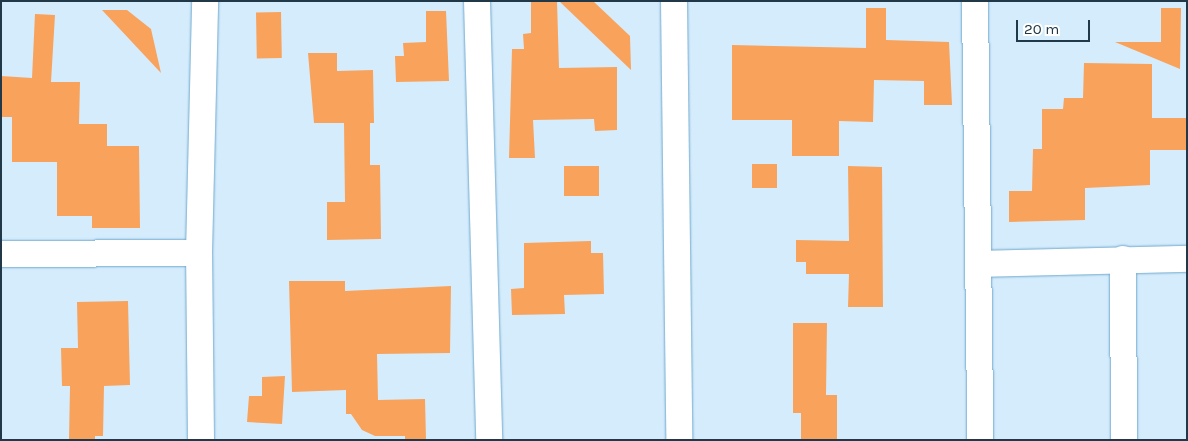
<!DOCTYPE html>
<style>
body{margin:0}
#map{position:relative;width:1188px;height:441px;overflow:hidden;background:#d5ecfc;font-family:Karla,sans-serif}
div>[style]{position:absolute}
.building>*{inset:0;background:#f9a25b;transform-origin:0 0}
.roads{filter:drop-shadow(0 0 1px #70a9ce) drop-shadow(0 0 1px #70a9ce)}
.minor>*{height:26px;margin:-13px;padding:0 13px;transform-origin:13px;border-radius:13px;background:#fff}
span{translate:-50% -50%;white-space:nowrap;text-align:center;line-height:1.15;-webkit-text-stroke:4px #fff;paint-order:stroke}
.frame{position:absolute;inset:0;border:2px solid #203847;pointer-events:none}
.scale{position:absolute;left:1016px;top:20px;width:74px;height:22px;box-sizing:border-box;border:2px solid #203847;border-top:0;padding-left:6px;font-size:15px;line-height:18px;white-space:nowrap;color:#203847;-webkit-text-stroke:4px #fff;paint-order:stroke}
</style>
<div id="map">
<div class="building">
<div style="clip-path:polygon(531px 1px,557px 1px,559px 68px,617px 67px,617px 130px,595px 131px,594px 119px,533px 120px,535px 158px,509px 158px,512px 49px,524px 49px,523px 34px,531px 33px)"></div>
<div style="clip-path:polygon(559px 1px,593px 1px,630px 36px,631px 70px)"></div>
<div style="clip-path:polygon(866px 8px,886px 8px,886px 40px,949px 42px,952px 105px,924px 105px,924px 81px,874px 80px,873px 122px,839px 121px,839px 156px,792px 156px,792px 120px,732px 120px,732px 45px,866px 48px)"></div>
<div style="clip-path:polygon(1161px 8px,1181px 8px,1180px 69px,1115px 42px,1161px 42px)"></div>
<div style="clip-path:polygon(102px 10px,127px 10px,151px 29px,161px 73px)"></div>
<div style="clip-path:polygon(426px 11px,446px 11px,449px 81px,396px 82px,395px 56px,404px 56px,403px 43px,426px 42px)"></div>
<div style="left:281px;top:12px;width:46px;height:25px;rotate:89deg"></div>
<div style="clip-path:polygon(35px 14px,55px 15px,51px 82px,80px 82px,79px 124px,107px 124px,107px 146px,139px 146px,140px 228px,92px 228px,92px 216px,57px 216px,57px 162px,12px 162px,12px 117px,1px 117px,1px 76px,32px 78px)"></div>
<div style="clip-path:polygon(308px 53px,337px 53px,337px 71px,373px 70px,374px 123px,370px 123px,370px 165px,380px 165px,381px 239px,327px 240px,327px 202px,345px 202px,344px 123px,314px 123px)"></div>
<div style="clip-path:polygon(1084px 63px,1152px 64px,1152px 118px,1187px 118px,1187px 150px,1150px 150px,1150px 185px,1085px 188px,1085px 220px,1009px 222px,1009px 191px,1032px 191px,1033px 149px,1042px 149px,1042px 109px,1063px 109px,1064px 98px,1083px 98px)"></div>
<div style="left:752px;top:164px;width:25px;height:24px"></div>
<div style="left:564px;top:166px;width:35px;height:30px"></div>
<div style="clip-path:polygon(848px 166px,882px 167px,883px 307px,848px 307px,849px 274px,806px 274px,806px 262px,796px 262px,796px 240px,849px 241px)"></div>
<div style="clip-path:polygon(591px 241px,591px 253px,603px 253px,604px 294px,564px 295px,565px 314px,512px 315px,511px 289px,524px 288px,524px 243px)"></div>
<div style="clip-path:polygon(289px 281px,345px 281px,345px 291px,451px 286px,450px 353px,377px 354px,378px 400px,425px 399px,426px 440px,405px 440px,405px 436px,375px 436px,362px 430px,351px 414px,346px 414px,346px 390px,292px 392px)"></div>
<div style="clip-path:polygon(128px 301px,130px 385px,104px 386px,103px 436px,95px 436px,95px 440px,69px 440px,70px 386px,62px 386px,61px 348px,78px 348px,77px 302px)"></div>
<div style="clip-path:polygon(793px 323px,827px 323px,826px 395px,837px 395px,837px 440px,801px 440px,801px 413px,793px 413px)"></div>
<div style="clip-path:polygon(285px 376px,282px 424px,247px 422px,249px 396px,262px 396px,262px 377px)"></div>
</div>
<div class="roads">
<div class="minor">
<div style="left:477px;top:1px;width:439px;rotate:88.4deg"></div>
<div style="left:674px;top:1px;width:439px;rotate:89.3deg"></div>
<div style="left:975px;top:1px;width:439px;rotate:89.3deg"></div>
<div style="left:1px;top:254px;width:198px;rotate:-0.3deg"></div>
<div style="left:1123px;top:259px;width:181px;rotate:89.7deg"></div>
<div style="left:979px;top:264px;width:208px;rotate:-1.4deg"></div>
<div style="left:201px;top:440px;width:187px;rotate:-90.6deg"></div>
<div style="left:199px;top:253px;width:252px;rotate:-88.6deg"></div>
</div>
</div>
<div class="frame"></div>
<div class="scale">20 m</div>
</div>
